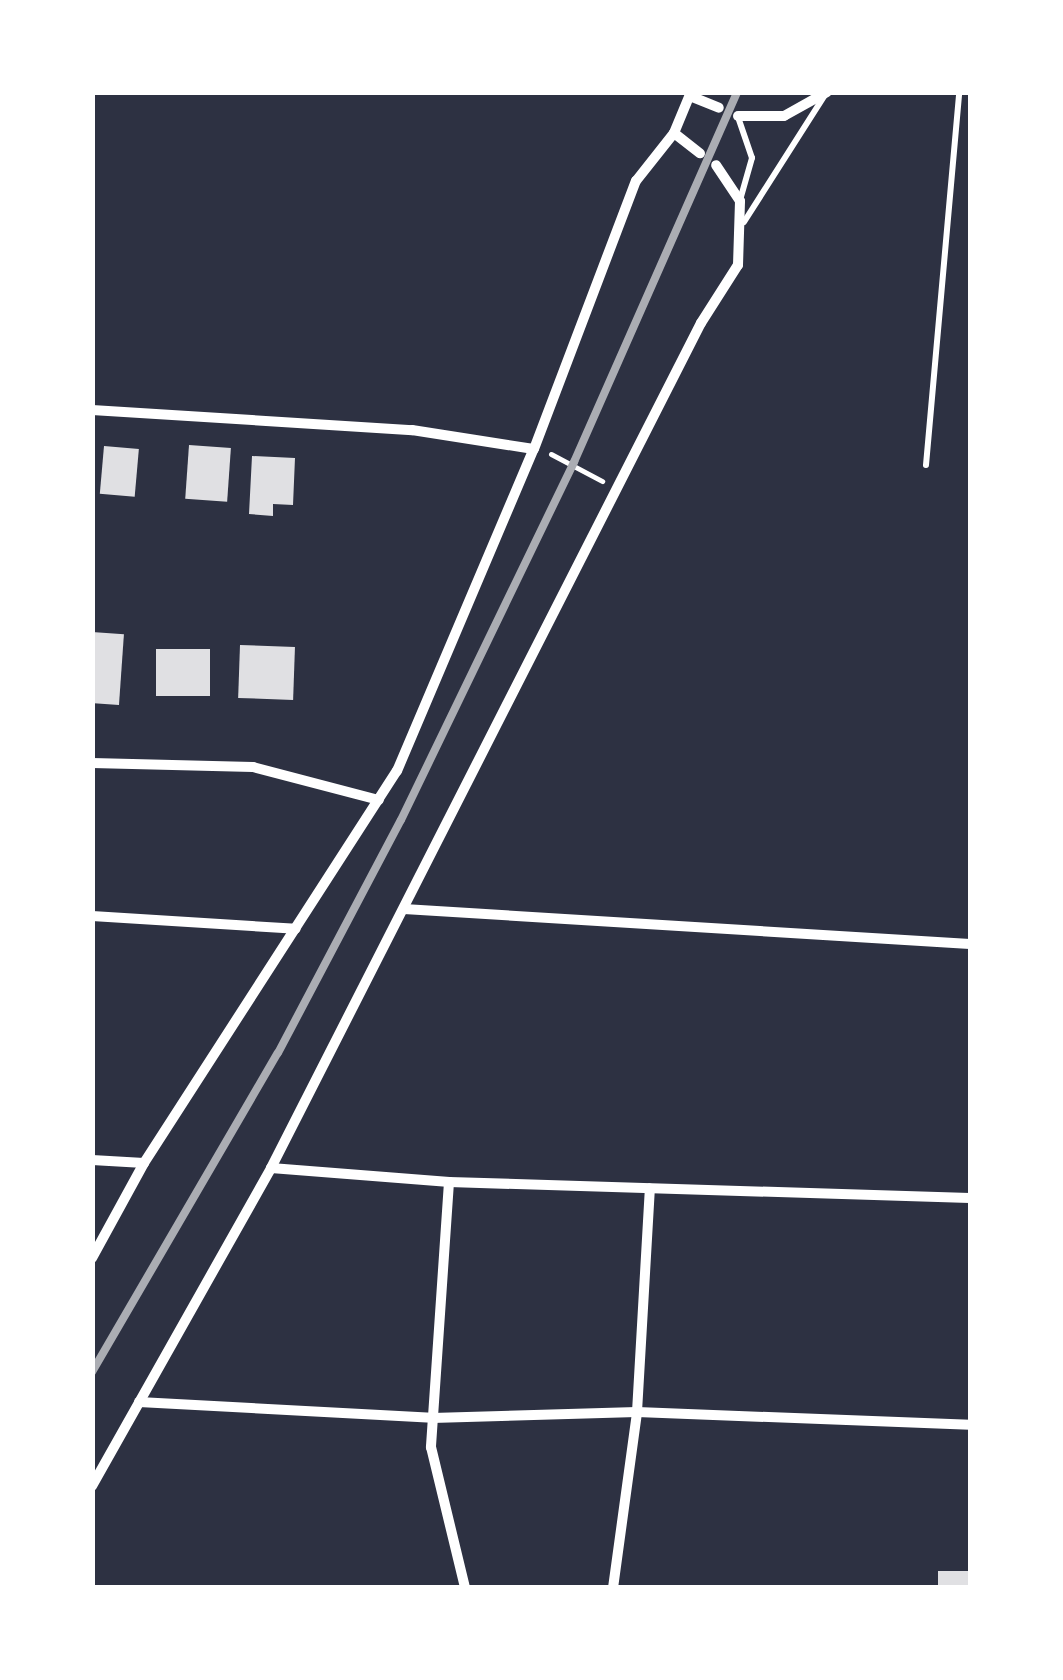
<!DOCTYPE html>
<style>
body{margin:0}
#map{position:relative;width:1063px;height:1680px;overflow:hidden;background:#2d3142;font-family:"DejaVu Sans",sans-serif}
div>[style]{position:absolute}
.building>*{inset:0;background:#e0e0e3;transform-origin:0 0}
.path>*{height:5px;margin:-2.5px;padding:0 2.5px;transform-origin:2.5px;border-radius:2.5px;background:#fff}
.service>*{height:6px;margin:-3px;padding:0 3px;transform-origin:3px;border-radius:3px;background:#fff}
.minor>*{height:10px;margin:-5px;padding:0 5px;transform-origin:5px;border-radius:5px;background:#fff}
.rail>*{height:8px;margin:-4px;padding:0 4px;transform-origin:4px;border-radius:4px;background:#abadb3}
span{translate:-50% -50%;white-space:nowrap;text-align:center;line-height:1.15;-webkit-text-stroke:9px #fff;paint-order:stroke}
.frame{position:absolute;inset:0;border:95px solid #fff;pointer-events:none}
</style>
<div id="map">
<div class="building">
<div style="left:189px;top:445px;width:42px;height:54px;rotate:4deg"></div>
<div style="left:104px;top:446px;width:35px;height:48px;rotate:5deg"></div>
<div style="clip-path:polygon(252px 456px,295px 458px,293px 505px,273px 504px,273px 516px,249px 514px)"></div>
<div style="left:92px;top:632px;width:32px;height:71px;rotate:4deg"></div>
<div style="left:240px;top:645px;width:55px;height:53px;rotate:2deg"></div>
<div style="left:156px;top:649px;width:54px;height:47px"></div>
<div style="left:938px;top:1571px;width:32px;height:17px"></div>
</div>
<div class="path">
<div style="left:551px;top:454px;width:58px;rotate:27.9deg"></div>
</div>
<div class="service">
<div style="left:738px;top:117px;width:43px;rotate:71.1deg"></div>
<div style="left:752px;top:158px;width:44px;rotate:105.9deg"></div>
<div style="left:744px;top:222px;width:151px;rotate:-57.5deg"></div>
<div style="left:926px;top:465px;width:374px;rotate:-84.9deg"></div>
</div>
<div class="minor">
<div style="left:690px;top:96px;width:31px;rotate:22deg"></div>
<div style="left:738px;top:116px;width:46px"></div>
<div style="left:784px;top:116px;width:49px;rotate:-29.2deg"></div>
<div style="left:674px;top:133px;width:33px;rotate:38deg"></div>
<div style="left:92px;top:410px;width:321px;rotate:3.6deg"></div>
<div style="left:412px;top:430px;width:123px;rotate:8.9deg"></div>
<div style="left:92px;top:763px;width:161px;rotate:1.4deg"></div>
<div style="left:253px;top:767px;width:130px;rotate:14.7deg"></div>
<div style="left:404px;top:909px;width:567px;rotate:3.54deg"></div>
<div style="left:92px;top:916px;width:204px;rotate:3.6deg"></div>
<div style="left:92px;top:1160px;width:52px;rotate:3.3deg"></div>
<div style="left:271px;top:1168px;width:179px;rotate:4.5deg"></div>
<div style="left:449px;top:1182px;width:521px;rotate:1.76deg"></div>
<div style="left:449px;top:1182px;width:266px;rotate:93.9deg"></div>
<div style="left:431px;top:1447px;width:145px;rotate:76.4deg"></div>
<div style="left:92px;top:1258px;width:108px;rotate:-61.3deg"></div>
<div style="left:144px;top:1163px;width:467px;rotate:-57.2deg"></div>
<div style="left:397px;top:771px;width:350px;rotate:-67deg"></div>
<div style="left:534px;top:449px;width:287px;rotate:-69.2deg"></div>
<div style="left:636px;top:181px;width:61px;rotate:-51.6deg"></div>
<div style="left:674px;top:133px;width:44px;rotate:-67.5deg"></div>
<div style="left:139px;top:1402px;width:293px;rotate:3.1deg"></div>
<div style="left:432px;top:1418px;width:205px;rotate:-1.7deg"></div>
<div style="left:637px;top:1412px;width:333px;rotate:2.2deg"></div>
<div style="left:92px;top:1486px;width:365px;rotate:-60.6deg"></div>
<div style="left:271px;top:1168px;width:948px;rotate:-63.03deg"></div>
<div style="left:701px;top:323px;width:69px;rotate:-57.5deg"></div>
<div style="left:738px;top:265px;width:64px;rotate:-88.2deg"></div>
<div style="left:740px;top:201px;width:43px;rotate:-123.7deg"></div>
<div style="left:613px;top:1588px;width:178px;rotate:-82.2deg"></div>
<div style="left:637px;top:1412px;width:224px;rotate:-86.7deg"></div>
</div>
<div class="rail">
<div style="left:92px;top:1372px;width:369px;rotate:-59.8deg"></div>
<div style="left:278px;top:1053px;width:263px;rotate:-62.2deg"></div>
<div style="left:401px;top:820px;width:398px;rotate:-64.2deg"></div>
<div style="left:574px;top:462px;width:404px;rotate:-66.2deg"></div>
</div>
<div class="frame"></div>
</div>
